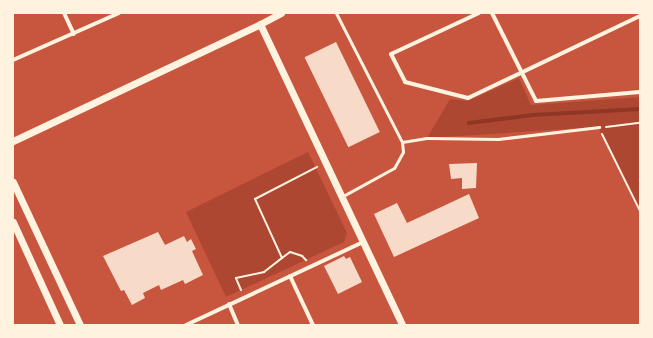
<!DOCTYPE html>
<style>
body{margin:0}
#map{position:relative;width:653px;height:338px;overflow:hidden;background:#c8553d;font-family:"Golos Text",sans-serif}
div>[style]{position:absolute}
.green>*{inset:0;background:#ae4732}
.stream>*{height:3.5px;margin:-1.75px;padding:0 1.75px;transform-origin:1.75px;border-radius:1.75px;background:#8f3625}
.building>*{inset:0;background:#f7dbc8;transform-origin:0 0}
.path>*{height:2px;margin:-1px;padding:0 1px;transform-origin:1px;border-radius:1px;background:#fff3e0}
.service>*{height:3px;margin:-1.5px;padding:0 1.5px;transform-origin:1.5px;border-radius:1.5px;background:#fff3e0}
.minor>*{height:4px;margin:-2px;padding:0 2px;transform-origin:2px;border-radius:2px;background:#fff3e0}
.tertiary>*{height:7px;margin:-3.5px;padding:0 3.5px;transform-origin:3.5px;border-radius:3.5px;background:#fff3e0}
span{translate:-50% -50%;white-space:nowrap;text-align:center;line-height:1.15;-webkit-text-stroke:4px #fff3e0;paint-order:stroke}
.frame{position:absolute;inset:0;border:14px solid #fff3e0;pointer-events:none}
</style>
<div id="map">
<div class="green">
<div style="clip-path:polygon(519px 78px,531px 105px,640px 97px,640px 210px,598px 127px,427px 138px,450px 99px,468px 101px)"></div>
<div style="clip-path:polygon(308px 152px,347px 233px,344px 242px,226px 297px,186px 212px)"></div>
</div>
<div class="stream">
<div style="left:469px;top:123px;width:64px;rotate:-7.1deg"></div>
<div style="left:533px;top:115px;width:107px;rotate:-3.2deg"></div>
</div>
<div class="building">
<div style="left:336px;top:42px;width:100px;height:35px;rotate:64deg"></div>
<div style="clip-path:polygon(477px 163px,476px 188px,462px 189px,462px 178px,451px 179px,449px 164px)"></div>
<div style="clip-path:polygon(469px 194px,479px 218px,394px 257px,374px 214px,397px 203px,407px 223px)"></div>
<div style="clip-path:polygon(158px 232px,165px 245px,184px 236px,187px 242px,191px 239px,196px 249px,192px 251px,203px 275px,185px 284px,183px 280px,161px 290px,159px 285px,143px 293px,145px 298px,132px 305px,124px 290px,121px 291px,103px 256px)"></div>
<div style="clip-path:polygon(344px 256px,346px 259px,350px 257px,362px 282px,338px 294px,324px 266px)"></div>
</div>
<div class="path">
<div style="left:606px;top:127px;width:34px;rotate:-7deg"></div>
<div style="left:602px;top:134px;width:86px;rotate:63.7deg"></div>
<div style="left:282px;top:258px;width:10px;rotate:-37deg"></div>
<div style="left:290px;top:252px;width:13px;rotate:18deg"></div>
<div style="left:302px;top:256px;width:6px;rotate:45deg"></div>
<div style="left:241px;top:290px;width:13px;rotate:-113deg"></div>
<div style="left:236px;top:278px;width:29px;rotate:-12deg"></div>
<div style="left:264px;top:272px;width:23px;rotate:-38deg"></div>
<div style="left:282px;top:258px;width:65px;rotate:-114.6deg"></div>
<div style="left:255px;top:199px;width:70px;rotate:-27.3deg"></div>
</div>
<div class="service">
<div style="left:336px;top:13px;width:145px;rotate:62.9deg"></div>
<div style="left:402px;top:142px;width:10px;rotate:84deg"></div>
<div style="left:403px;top:152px;width:18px;rotate:119deg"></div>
<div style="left:394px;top:168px;width:60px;rotate:151.3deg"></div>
<div style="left:402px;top:142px;width:25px;rotate:-9deg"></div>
<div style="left:427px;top:138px;width:71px;rotate:0.8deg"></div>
<div style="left:498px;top:139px;width:102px;rotate:-6.8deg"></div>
</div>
<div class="minor">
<div style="left:64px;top:13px;width:23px;rotate:65deg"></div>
<div style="left:479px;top:13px;width:97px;rotate:155deg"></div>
<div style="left:391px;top:54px;width:31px;rotate:63deg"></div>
<div style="left:405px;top:82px;width:65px;rotate:14.3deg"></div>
<div style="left:468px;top:98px;width:191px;rotate:-25.5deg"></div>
<div style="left:492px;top:13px;width:98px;rotate:63.4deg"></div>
<div style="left:536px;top:101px;width:104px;rotate:-4.9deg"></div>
<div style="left:13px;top:60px;width:116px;rotate:-23.9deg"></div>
<div style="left:290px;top:276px;width:54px;rotate:64.9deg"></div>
<div style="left:229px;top:304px;width:23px;rotate:67deg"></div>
<div style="left:186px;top:325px;width:195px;rotate:-25.1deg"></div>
</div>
<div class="tertiary">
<div style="left:281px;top:13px;width:24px;rotate:152deg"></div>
<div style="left:260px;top:24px;width:333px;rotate:64.7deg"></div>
<div style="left:13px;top:141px;width:273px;rotate:-25.3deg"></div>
<div style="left:13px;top:182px;width:158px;rotate:64.9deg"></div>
<div style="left:13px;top:222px;width:113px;rotate:65.5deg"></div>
</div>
<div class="frame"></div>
</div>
